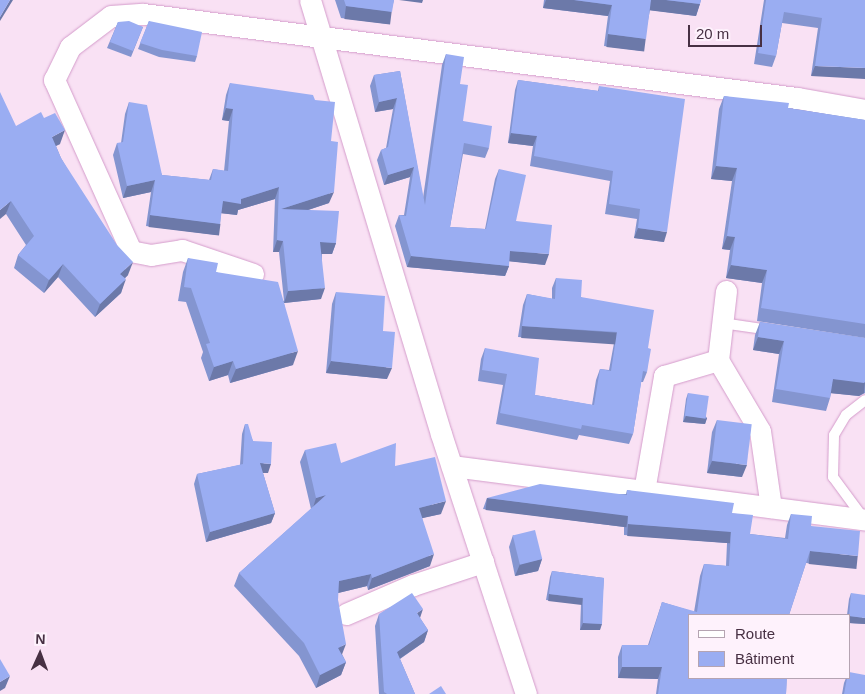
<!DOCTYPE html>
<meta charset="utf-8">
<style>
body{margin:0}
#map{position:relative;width:865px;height:694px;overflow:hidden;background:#f9e1f4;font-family:Arial,sans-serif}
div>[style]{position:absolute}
.roads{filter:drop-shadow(0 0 1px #d49ccb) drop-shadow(0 0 1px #d49ccb)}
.service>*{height:10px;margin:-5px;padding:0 5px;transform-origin:5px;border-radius:5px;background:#fff}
.minor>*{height:21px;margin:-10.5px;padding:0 10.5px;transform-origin:10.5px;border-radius:10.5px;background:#fff}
.wall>*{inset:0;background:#8495d0}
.shaded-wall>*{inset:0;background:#6c79a9;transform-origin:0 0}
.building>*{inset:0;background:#9aadf2;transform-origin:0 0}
span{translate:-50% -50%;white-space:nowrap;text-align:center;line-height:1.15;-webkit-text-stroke:4px #fef2fc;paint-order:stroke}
.legend{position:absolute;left:688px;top:614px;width:162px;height:65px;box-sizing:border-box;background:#fef2fc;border:1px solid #b5a4b2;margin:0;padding:6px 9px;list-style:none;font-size:15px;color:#473043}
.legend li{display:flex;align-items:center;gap:10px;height:25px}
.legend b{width:25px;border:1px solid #b5a4b2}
.north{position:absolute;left:15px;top:629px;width:50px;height:50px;-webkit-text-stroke:4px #fef2fc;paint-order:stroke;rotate:2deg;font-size:14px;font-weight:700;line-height:20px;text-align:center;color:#473043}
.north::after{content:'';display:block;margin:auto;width:18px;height:22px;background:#473043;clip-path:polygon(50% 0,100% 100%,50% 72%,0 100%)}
.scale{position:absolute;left:688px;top:25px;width:74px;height:22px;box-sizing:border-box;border:2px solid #473043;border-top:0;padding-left:6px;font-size:15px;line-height:18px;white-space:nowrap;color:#473043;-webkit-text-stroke:4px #fef2fc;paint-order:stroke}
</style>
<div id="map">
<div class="roads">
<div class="service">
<div style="left:722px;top:323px;width:49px;rotate:8.3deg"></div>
<div style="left:864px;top:519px;width:52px;rotate:-126.4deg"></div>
<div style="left:833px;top:477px;width:42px;rotate:-88.6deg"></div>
<div style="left:834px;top:435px;width:23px;rotate:-59deg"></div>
<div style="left:846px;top:415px;width:24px;rotate:-38deg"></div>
</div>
<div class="minor">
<div style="left:310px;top:0;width:453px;rotate:73.2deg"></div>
<div style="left:441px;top:434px;width:274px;rotate:71.9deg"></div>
<div style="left:253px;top:274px;width:75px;rotate:-161.3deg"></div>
<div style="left:182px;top:250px;width:31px;rotate:171deg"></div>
<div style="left:151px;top:255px;width:20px;rotate:-169deg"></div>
<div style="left:131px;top:251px;width:188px;rotate:-114.2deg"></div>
<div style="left:54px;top:80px;width:37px;rotate:-64deg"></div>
<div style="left:70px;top:47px;width:51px;rotate:-37.1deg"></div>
<div style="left:111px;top:16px;width:32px;rotate:-4deg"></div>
<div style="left:143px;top:14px;width:659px;rotate:7.32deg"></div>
<div style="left:797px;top:98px;width:69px;rotate:10deg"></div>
<div style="left:726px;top:291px;width:69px;rotate:96.6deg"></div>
<div style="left:718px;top:360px;width:82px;rotate:59.4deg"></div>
<div style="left:760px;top:431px;width:77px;rotate:81.8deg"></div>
<div style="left:452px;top:466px;width:417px;rotate:7.4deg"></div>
<div style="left:644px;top:491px;width:117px;rotate:-80.1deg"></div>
<div style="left:664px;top:376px;width:56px;rotate:-16.5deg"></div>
<div style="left:346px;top:614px;width:73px;rotate:-23.4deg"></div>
<div style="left:413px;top:585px;width:74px;rotate:-18.2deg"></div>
</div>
</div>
<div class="wall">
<div style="clip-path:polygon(335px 0,394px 0,388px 24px,341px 18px)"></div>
<div style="clip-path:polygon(544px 0,701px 0,696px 16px,650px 10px,642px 51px,604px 46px,608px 16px,543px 8px)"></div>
<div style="clip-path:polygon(764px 0,865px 0,811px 76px,818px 28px,782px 23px,776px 56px,772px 67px,754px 64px)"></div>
<div style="clip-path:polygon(149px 21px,197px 56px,195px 62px,159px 57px,138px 49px)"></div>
<div style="clip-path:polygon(118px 22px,143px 27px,131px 57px,107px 48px)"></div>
<div style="clip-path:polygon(446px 54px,460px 84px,463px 121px,489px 148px,485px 158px,463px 154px,450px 227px,485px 229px,495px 179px,499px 169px,516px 221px,545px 265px,509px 261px,509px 266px,505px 276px,407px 267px,395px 226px,399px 215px,404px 215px,410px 177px,384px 185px,377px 160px,381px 150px,386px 148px,393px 109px,375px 112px,370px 86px,374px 75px,400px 71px,423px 198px,442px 65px)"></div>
<div style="clip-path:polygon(518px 80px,598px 91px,599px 86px,664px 242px,634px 238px,637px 219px,605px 214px,610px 181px,530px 166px,533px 146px,508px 143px,515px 90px)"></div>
<div style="clip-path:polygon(230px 83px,331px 141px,329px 203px,308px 210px,336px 243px,332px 254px,322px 254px,321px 299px,284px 303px,293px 365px,230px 383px,228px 375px,209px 381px,201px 358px,203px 352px,186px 302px,178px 301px,183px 272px,188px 258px,216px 272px,284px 301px,279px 252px,273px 252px,275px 199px,238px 210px,237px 215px,221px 213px,220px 224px,216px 235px,146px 226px,151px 192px,123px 198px,113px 155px,117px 143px,121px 143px,125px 114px,129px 102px,162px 175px,209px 180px,213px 169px,224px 171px,229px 121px,222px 120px,226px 95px)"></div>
<div style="clip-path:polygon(724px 96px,788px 108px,865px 120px,865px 338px,757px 321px,762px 283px,726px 278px,730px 250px,722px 249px,732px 181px,711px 179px,719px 109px)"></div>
<div style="clip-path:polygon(16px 126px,60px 144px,56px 146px,61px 158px,128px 275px,125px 278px,121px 293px,95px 317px,58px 277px,44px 293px,14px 268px,18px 255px,26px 245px,6px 214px)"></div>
<div style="clip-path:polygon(556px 278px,581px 297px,648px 348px,647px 372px,643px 382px,641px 382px,633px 434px,629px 444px,579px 435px,577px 440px,496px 424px,503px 385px,478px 381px,481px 359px,485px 348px,535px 395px,592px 405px,596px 380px,600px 369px,609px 370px,614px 343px,518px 337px,523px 305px,527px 294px,552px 299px,552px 288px)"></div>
<div style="clip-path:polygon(336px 292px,383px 331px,387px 379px,326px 373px,332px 304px)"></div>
<div style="clip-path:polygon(760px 322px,865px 338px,865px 393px,859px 396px,831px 393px,830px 398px,826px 411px,772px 402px,779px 354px,753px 350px,755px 335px)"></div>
<div style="clip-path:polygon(688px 393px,707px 418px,705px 424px,683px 422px,686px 399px)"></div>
<div style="clip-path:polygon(717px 420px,742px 477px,707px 473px,712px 432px)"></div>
<div style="clip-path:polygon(245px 424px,268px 473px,263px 473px,275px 513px,271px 523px,206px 542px,194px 484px,197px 474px,240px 465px,242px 434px)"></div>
<div style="clip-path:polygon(305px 450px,341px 463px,395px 466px,441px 514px,422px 518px,430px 566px,368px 590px,367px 586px,338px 593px,338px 600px,342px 654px,346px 662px,341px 675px,316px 688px,299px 656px,234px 586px,239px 573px,311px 509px,300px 462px)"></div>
<div style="clip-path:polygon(627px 490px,732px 513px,750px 534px,785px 538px,787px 525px,791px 514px,811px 526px,853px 568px,806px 563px,789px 615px,786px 694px,656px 694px,658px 679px,618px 678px,618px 657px,622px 645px,648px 645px,662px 602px,694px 612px,700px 576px,704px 564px,726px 566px,727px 543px,624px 535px,624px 527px,483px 509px,487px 498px,626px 494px)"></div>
<div style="clip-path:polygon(513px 535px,542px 559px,538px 571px,515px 576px,509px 547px)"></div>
<div style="clip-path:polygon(552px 571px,604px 578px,600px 630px,580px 630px,581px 604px,546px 600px,550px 577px)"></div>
<div style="clip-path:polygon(851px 593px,865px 624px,849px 623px,849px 615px,847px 615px,849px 599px)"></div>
<div style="clip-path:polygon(379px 614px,420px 618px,428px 630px,424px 642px,400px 659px,415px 694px,379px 694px,375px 626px)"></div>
<div style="clip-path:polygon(846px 678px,849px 678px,865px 694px,842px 694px,844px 683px)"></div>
</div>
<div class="shaded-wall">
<div style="clip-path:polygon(10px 0,13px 0,0 21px,0 17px)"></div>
<div style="clip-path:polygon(399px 0,423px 0,422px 3px)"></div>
<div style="clip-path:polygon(546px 0,574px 0,612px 5px,608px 16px,543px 8px)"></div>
<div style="clip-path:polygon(651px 0,666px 0,700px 4px,696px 16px,647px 10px)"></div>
<div style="left:346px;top:6px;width:46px;height:13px;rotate:7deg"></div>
<div style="left:608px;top:34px;width:38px;height:13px;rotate:7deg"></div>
<div style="clip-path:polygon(815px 66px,865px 68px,865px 79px,811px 76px)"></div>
<div style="clip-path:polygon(397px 98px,393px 109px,375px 112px,379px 102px)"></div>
<div style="clip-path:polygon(226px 108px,233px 109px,229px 121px,222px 120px)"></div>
<div style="clip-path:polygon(65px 130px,60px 144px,47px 150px,52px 137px)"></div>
<div style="clip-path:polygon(511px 133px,537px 136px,533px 146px,508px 143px)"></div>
<div style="clip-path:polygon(716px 166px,737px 168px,732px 181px,711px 179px)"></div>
<div style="clip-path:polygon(414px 167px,410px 177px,384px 185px,388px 175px)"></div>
<div style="clip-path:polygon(155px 180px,151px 192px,123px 198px,127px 186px)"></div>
<div style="clip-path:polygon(279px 187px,275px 199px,238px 210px,237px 215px,219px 213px,223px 201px,241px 199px)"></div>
<div style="clip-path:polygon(334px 192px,329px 203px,278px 220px,281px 209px)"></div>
<div style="clip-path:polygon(11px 201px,6px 214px,0 219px,0 210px)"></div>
<div style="left:150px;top:215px;width:71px;height:12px;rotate:7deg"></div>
<div style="clip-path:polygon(638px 228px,667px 232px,664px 242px,634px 238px)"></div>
<div style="clip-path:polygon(727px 236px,735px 237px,730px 250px,722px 249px)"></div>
<div style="clip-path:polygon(277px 240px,283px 241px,279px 252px,273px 252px)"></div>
<div style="clip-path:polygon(320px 242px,336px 243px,332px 254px,316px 254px)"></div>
<div style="clip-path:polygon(510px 251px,549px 254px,545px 265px,506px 261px)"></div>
<div style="clip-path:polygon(411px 256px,509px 266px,505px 276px,407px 267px)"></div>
<div style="clip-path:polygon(133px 262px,128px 275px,116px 287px,120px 274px)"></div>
<div style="clip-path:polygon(63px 264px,58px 277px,44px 293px,49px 280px)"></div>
<div style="clip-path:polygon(731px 265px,767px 270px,762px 283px,726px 278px)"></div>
<div style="clip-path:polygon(126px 279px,121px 293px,95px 317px,100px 304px)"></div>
<div style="clip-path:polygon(325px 288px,321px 299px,284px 303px,288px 291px)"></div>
<div style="left:522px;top:326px;width:95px;height:12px;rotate:4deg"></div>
<div style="clip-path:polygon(758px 337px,784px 341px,779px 354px,753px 350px)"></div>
<div style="clip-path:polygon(298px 351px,293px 365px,230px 383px,236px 369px)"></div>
<div style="clip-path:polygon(233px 361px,228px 375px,209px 381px,214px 367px)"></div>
<div style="clip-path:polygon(331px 361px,392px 368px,387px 379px,326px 373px)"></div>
<div style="clip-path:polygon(833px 379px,865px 382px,864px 393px,859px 396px,829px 393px)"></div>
<div style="clip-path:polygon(686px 416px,707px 418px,705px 424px,683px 422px)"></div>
<div style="clip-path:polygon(712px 461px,747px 465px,742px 477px,707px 473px)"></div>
<div style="clip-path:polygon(260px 463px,271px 464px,268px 473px,256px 473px)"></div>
<div style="clip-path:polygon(326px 495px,312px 511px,316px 498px)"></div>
<div style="left:487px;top:498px;width:142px;height:12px;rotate:7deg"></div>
<div style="clip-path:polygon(446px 501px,441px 514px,414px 520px,419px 508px)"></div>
<div style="clip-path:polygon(275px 513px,271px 523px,206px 542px,210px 532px)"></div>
<div style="left:628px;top:524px;width:103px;height:12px;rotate:4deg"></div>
<div style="left:810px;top:551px;width:48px;height:13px;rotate:6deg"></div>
<div style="clip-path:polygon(434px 554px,430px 566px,368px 590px,372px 578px)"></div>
<div style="clip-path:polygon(542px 559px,538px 571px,515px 576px,520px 564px)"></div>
<div style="clip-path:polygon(371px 574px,367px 586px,334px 594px,339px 581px)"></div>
<div style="left:549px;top:594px;width:34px;height:7px;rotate:7deg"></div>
<div style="clip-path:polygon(423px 609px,419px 621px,417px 613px)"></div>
<div style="clip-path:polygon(849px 616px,865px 618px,865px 624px,849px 623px)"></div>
<div style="clip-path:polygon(583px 623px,602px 624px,600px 630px,580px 630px)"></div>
<div style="clip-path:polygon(428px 630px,424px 642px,392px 664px,397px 652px)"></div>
<div style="clip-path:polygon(346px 644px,341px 657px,338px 648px)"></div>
<div style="clip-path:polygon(346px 662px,341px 675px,316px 688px,320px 675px)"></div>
<div style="clip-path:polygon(622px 667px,662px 667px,658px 679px,618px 678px)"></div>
<div style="clip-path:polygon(10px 676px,5px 688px,0 691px,0 682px)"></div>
</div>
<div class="building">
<div style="clip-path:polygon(0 0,10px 0,0 17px)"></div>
<div style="clip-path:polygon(344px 0,394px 0,392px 12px,346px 6px)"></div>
<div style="clip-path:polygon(574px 0,651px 0,646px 39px,608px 34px,612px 5px)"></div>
<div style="clip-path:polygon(666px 0,701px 0,700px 4px)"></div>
<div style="clip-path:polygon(766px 0,865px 0,865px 68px,815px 66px,822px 18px,784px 12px,776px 56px,758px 53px)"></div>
<div style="clip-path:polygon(129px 21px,143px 27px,133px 51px,110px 42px,118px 22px)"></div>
<div style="clip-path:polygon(149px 21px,202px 32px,197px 56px,162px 50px,140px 43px)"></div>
<div style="clip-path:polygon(446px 54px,464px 57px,460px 84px,468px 85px,463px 121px,492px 126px,489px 148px,464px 143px,450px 227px,486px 229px,499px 169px,526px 175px,516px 221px,552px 225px,549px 254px,510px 251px,509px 266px,411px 256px,399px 215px,406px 216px,414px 167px,388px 175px,381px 150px,388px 147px,397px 98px,379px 102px,374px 75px,400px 71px,425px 205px)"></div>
<div style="clip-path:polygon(518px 80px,599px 91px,599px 86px,685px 99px,667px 232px,638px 228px,640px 209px,609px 204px,613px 171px,534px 156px,537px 136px,511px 133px)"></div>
<div style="clip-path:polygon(230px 83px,313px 95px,315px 100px,335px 102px,331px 141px,338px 142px,334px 192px,281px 209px,339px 211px,336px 243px,320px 242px,325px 288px,288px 291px,283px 241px,277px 240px,279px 187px,241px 199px,241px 204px,223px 201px,220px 224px,150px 215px,155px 180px,127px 186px,117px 143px,123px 142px,129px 102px,147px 105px,162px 175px,211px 180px,213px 169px,228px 171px,233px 109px,226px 108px)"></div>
<div style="clip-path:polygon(0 92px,16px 126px,41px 112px,44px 118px,55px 113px,65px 130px,52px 137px,61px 158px,117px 245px,133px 262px,120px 274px,126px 279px,100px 304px,63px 264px,49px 280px,18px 255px,34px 236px,11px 201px,0 210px)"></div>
<div style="clip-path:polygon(724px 96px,789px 103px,788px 108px,865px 120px,865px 324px,761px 308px,767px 270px,731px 265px,735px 237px,727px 236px,737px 168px,716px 166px)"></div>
<div style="clip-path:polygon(188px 258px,218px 263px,216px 272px,278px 282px,298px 351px,236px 369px,233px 361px,214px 367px,206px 344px,210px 343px,191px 288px,184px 287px)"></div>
<div style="clip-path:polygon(556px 278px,582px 280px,581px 297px,654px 310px,648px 348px,651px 349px,647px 372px,643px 371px,633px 434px,582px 425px,581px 429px,500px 413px,507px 374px,482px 370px,485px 348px,539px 358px,535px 395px,594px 405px,600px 369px,611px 371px,617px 332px,522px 326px,527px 294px,555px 299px)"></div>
<div style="clip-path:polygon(336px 292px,385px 296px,383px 331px,395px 332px,392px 368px,331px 361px)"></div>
<div style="clip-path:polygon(760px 322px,865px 338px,865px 382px,864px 383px,833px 379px,830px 398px,776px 389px,784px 341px,758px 337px)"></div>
<div style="left:688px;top:393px;width:21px;height:23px;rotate:8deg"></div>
<div style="left:717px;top:420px;width:35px;height:41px;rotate:7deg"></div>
<div style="clip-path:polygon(245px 424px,248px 424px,253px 441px,272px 442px,271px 464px,260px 463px,275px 513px,210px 532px,197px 474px,243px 464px)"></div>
<div style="clip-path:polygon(336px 443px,341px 463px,396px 443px,395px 466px,435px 457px,446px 501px,419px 508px,434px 554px,372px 578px,371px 574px,339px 581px,338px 600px,346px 644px,338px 648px,346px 662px,320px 675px,304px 643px,239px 573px,326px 495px,316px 498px,305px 450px)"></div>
<div style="clip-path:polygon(540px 484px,627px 495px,627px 490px,734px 503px,732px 513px,753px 515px,750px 534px,788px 539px,791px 514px,812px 516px,811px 526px,860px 531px,858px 556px,810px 551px,789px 615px,689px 615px,689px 678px,787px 678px,786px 694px,658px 694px,662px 667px,622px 667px,622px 645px,649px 645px,662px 602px,697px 612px,704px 564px,729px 566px,731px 532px,628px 524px,628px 516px,487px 498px)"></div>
<div style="left:535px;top:530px;width:30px;height:23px;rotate:76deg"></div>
<div style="clip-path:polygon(552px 571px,604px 578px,602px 624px,583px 623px,583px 598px,549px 594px)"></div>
<div style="clip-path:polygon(412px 593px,423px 609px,417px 613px,428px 630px,397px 652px,415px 694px,387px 694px,384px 692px,379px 614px)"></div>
<div style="clip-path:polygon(851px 593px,865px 595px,865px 618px,849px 616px)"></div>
<div style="clip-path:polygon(0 659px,10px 676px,0 682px)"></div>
<div style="clip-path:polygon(849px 672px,865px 675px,865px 694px,844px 694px,847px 678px,849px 678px)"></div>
<div style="clip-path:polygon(441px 686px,446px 694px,429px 694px)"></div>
</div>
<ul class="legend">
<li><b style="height:6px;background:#fff"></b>Route</li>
<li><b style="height:14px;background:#9aadf2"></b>Bâtiment</li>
</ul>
<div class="north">N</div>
<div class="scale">20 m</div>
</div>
